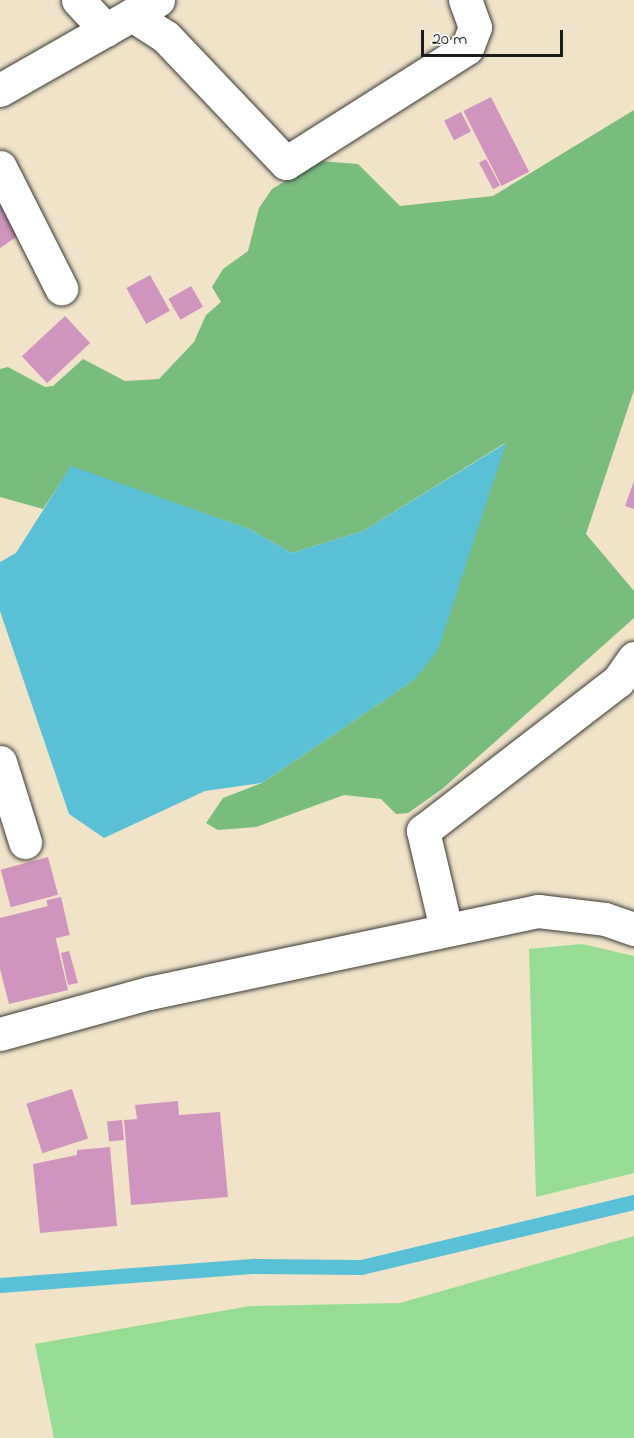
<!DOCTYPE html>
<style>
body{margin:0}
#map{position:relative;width:634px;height:1438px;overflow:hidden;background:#f0e3c8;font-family:"Indie Flower",sans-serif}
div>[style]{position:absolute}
.green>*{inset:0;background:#96dc95}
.forest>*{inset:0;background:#78bc7e}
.water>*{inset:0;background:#59c0d6}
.stream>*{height:15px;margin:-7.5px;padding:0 7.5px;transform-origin:7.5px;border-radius:7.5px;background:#59c0d6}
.building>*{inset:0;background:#cf95bf;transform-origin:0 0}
.roads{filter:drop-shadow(0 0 2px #3c3a36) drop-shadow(0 0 2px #3c3a36)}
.minor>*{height:33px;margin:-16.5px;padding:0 16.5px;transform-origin:16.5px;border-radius:16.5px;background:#fff}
span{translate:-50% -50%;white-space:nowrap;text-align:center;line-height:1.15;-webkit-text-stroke:4.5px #f6f6f2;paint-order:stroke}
.scale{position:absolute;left:421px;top:30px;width:142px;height:27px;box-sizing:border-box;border:3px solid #1c1c1c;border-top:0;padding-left:8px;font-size:18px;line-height:21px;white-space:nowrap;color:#1c1c1c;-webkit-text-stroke:4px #f6f6f2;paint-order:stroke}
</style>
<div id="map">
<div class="green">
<div style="clip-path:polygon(582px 944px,634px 956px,634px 1173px,536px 1197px,529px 949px)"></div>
<div style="clip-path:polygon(634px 1236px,634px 1438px,54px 1438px,35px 1344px,250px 1306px,400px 1303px)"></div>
</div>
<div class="forest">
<div style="clip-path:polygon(634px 110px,634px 390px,586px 534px,634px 591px,634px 618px,442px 789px,408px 813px,396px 814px,381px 799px,344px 795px,256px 827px,218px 830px,206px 823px,223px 798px,262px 783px,414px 680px,505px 443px,363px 531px,292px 553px,249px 529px,71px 467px,43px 509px,0 497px,0 369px,8px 367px,45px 387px,53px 386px,83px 359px,125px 381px,159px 379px,194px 342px,206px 315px,221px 302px,212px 287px,223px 269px,248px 251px,259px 208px,272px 189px,319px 161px,358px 164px,400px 206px,493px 196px)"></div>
</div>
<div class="water">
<div style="clip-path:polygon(506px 443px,438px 650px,414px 680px,262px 783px,205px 791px,104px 838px,69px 814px,0 611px,0 562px,16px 553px,71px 466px,249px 529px,292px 553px,363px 531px)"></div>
</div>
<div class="stream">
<div style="left:0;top:1285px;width:256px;rotate:-4.3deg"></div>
<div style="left:255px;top:1266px;width:106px;rotate:0.5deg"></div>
<div style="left:361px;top:1267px;width:281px;rotate:-13.4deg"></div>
</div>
<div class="building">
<div style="left:491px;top:97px;width:84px;height:31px;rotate:63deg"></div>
<div style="left:461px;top:112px;width:22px;height:19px;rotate:63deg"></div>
<div style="left:486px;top:159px;width:30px;height:8px;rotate:62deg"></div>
<div style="clip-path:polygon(0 201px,22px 233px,0 248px)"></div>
<div style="left:150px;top:275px;width:41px;height:27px;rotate:61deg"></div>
<div style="left:191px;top:286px;width:24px;height:26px;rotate:60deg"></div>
<div style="left:65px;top:316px;width:37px;height:59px;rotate:47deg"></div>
<div style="clip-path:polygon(634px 481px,634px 509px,625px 506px)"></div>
<div style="left:48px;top:857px;width:39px;height:49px;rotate:75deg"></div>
<div style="left:61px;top:897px;width:39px;height:15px;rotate:77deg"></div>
<div style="clip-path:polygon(48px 906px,68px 990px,9px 1004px,0 969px,0 918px)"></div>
<div style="clip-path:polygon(69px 951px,78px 983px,68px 985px,61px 953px)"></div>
<div style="left:72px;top:1089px;width:52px;height:48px;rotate:72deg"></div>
<div style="clip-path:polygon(178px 1101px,179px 1115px,220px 1112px,228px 1197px,131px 1205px,124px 1120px,137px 1119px,135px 1105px)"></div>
<div style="left:122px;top:1120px;width:20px;height:15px;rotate:84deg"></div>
<div style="clip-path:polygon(110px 1147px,117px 1226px,40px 1233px,33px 1164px,77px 1155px,77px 1150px)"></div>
</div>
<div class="roads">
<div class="minor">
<div style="left:78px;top:0;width:41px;rotate:47deg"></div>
<div style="left:132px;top:15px;width:40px;rotate:32.9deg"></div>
<div style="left:166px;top:37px;width:174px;rotate:46.4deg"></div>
<div style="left:286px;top:163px;width:214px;rotate:-32.4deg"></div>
<div style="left:467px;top:48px;width:22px;rotate:-69deg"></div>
<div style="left:475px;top:27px;width:29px;rotate:-110deg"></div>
<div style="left:0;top:90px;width:182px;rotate:-29.7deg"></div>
<div style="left:0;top:167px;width:136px;rotate:63.2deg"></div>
<div style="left:0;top:762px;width:84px;rotate:72.6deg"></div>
<div style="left:446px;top:929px;width:101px;rotate:-103.2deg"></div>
<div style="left:423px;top:831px;width:246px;rotate:-37.6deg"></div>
<div style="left:618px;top:681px;width:28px;rotate:-55deg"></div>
<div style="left:0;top:1034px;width:155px;rotate:-15.4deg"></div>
<div style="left:149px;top:993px;width:398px;rotate:-11.9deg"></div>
<div style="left:538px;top:911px;width:67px;rotate:6.8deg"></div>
<div style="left:605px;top:919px;width:31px;rotate:19deg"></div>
</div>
</div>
<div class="scale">20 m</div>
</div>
